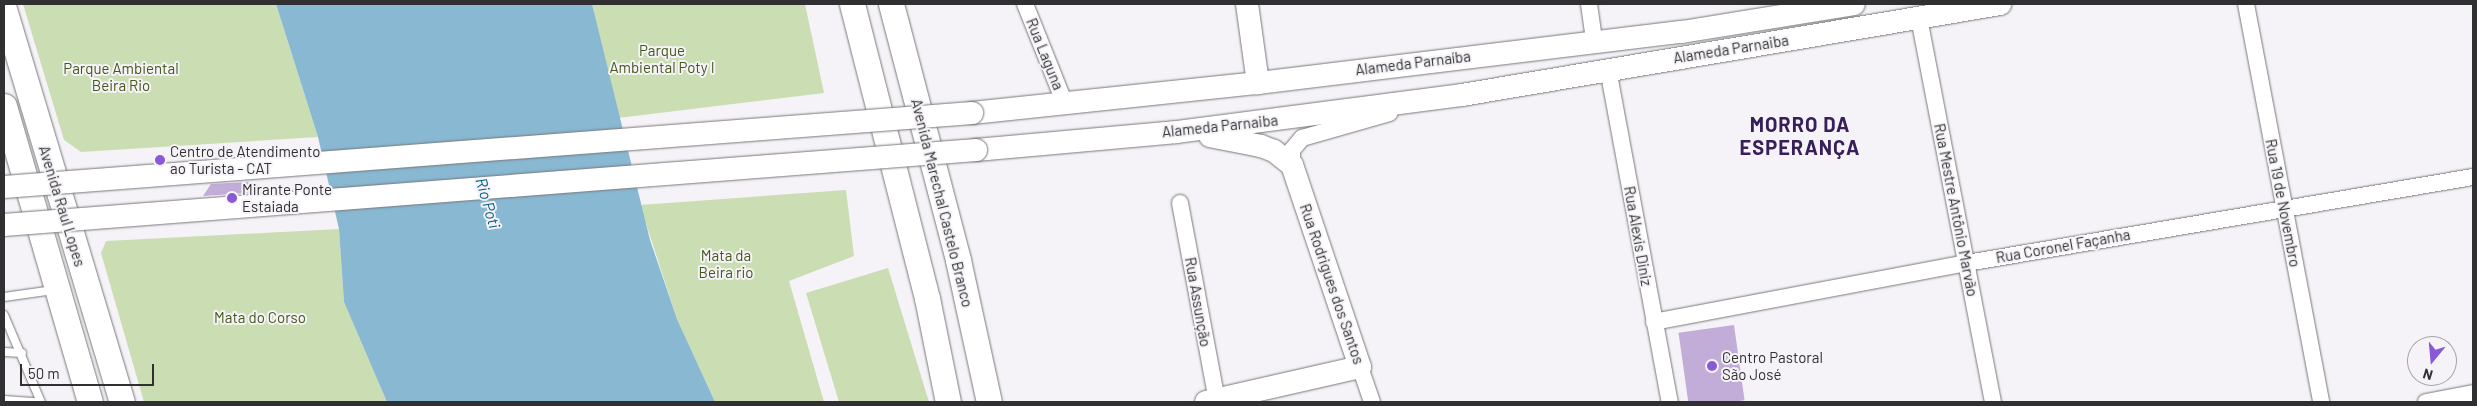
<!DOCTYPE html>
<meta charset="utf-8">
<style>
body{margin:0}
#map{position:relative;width:2477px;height:406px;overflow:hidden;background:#f5f3f7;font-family:Barlow,sans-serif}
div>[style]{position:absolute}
.green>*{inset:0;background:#cbddb2}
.water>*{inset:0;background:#88b8d2}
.building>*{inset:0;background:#c1add7;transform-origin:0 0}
.roads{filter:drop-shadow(0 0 1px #78777a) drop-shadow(0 0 1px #78777a)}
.lane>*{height:8px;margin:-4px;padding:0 4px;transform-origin:4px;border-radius:4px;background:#fff}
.street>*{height:16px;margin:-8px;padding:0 8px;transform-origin:8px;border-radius:8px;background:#fff}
.secondary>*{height:22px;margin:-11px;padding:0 11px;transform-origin:11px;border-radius:11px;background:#fff}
.primary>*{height:25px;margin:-12.5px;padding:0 12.5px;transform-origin:12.5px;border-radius:12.5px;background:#fff}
.bridges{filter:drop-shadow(0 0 1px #78777a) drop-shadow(0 0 1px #78777a)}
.secondary-bridge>*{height:22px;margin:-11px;padding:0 11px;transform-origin:11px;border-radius:11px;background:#fff}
.dots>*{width:14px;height:14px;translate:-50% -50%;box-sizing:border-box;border:2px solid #f5f3f7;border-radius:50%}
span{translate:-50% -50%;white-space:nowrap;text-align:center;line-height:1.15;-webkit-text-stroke:4px #f5f3f7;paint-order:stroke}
.street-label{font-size:15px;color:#302f31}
.park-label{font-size:15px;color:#43591a}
.poi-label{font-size:15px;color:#302f31}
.left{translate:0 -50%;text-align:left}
.water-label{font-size:16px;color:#005c7f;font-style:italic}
.district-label{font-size:20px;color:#37205a;font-weight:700;letter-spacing:1px}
.frame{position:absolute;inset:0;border:5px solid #302f31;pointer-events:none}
.north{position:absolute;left:2407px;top:336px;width:50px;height:50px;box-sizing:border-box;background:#f5f3f7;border:1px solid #a6a5a8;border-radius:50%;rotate:197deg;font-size:14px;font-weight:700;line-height:20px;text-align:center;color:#302f31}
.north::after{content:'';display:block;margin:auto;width:18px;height:22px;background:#885ad3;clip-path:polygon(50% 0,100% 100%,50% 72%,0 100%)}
.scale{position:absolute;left:20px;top:364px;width:134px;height:22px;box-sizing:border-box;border:2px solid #302f31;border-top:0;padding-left:6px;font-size:15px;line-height:18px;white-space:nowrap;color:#302f31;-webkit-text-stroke:4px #f5f3f7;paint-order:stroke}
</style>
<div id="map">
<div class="green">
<div style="clip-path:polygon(23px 4px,276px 4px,318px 137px,81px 152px,64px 140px)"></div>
<div style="clip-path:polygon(592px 4px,805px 4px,824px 93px,618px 118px)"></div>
<div style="clip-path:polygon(846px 190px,854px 256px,789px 281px,824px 402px,715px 402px,677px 319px,640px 205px)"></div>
<div style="clip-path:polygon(339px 229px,344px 302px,387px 402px,144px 402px,101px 253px,106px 241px)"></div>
<div style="clip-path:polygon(888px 268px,929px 402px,839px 402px,806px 293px)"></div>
</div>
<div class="water">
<div style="clip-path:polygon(276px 4px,592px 4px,650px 240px,677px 319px,715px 402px,387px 402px,344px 302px,339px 229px,318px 137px)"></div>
</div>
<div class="building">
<div style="clip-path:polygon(248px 182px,261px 192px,203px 196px,211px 184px)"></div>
<div style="left:1734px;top:325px;width:76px;height:56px;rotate:82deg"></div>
</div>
<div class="roads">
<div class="lane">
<div style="left:4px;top:297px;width:50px;rotate:-8deg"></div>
<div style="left:4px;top:315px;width:95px;rotate:67deg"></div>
<div style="left:4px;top:352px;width:18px;rotate:3deg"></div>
<div style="left:4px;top:400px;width:32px;rotate:4deg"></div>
</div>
<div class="street">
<div style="left:1025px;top:4px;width:108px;rotate:68.2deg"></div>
<div style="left:1589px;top:4px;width:36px;rotate:82deg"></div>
<div style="left:2246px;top:4px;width:405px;rotate:79.3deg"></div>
<div style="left:1919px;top:18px;width:391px;rotate:79.1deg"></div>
<div style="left:1608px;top:69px;width:339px;rotate:79.5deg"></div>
<div style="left:1292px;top:165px;width:15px;rotate:-90deg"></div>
<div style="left:1292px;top:150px;width:16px;rotate:-50deg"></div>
<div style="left:1302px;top:138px;width:91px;rotate:-15.9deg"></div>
<div style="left:1180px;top:203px;width:200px;rotate:79.4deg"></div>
<div style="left:1654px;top:322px;width:319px;rotate:-10.7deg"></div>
<div style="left:1967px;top:263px;width:513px;rotate:-9.65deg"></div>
<div style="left:1360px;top:367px;width:37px;rotate:71deg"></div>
<div style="left:2426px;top:402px;width:48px;rotate:-10.8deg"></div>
</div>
<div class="secondary">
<div style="left:1247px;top:4px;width:80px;rotate:82.1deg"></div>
<div style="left:972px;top:113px;width:288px;rotate:-6deg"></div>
<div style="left:1258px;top:83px;width:427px;rotate:-6.9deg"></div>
<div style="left:1682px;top:32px;width:174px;rotate:-9.2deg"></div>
<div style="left:976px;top:150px;width:202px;rotate:-5.1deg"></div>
<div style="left:1177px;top:132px;width:287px;rotate:-7.4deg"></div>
<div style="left:1462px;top:95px;width:546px;rotate:-9.6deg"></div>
<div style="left:1206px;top:402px;width:158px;rotate:-12.8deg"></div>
<div style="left:1360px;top:367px;width:213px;rotate:-108.6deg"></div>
<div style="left:1292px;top:165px;width:23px;rotate:-142deg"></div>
<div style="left:1274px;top:151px;width:14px;rotate:-159deg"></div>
<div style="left:1261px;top:146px;width:52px;rotate:-168.9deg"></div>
</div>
<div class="primary">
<div style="left:852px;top:4px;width:303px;rotate:75.7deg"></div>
<div style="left:927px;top:298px;width:106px;rotate:78.6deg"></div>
<div style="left:891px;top:4px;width:265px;rotate:75.3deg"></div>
<div style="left:958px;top:260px;width:145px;rotate:77.7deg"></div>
<div style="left:4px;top:9px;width:410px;rotate:73.3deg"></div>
<div style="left:4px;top:106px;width:308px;rotate:73.8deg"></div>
</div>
</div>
<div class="bridges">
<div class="secondary-bridge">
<div style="left:4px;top:187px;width:971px;rotate:-4.37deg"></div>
<div style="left:4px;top:225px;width:975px;rotate:-4.41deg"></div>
</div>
</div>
<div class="dots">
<div style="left:160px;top:160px;background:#885ad3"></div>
<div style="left:232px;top:198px;background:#885ad3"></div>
<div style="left:1712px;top:366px;background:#885ad3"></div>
</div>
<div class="street-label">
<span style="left:1731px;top:49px;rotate:-9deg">Alameda Parnaiba</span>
<span style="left:1045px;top:54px;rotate:68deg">Rua Laguna</span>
<span style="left:1413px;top:63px;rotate:-7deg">Alameda Parnaíba</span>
<span style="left:1220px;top:126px;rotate:-6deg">Alameda Parnaiba</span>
<span style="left:942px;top:203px;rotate:76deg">Avenida Marechal Castelo Branco</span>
<span style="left:2283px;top:203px;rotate:79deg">Rua 19 de Novembro</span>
<span style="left:62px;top:206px;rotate:73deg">Avenida Raul Lopes</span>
<span style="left:1956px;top:210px;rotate:79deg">Rua Mestre Antônio Marvão</span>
<span style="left:1638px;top:236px;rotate:80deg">Rua Alexis Diniz</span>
<span style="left:2063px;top:246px;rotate:-10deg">Rua Coronel Façanha</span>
<span style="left:1332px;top:284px;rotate:71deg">Rua Rodrigues dos Santos</span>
<span style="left:1198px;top:302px;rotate:80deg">Rua Assunção</span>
</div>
<div class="park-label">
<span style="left:662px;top:59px">Parque<br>Ambiental Poty I</span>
<span style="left:121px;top:77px">Parque Ambiental<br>Beira Rio</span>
<span style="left:726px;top:264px">Mata da<br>Beira rio</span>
<span style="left:260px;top:318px">Mata do Corso</span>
</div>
<div class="poi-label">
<span class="left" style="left:170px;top:160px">Centro de Atendimento<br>ao Turista - CAT</span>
<span class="left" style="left:242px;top:198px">Mirante Ponte<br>Estaiada</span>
<span class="left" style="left:1722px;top:366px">Centro Pastoral<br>São José</span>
</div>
<div class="water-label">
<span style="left:488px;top:203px;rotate:74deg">Rio Poti</span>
</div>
<div class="district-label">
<span style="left:1800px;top:136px">MORRO DA<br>ESPERANÇA</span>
</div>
<div class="frame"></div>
<div class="north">N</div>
<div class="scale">50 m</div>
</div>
